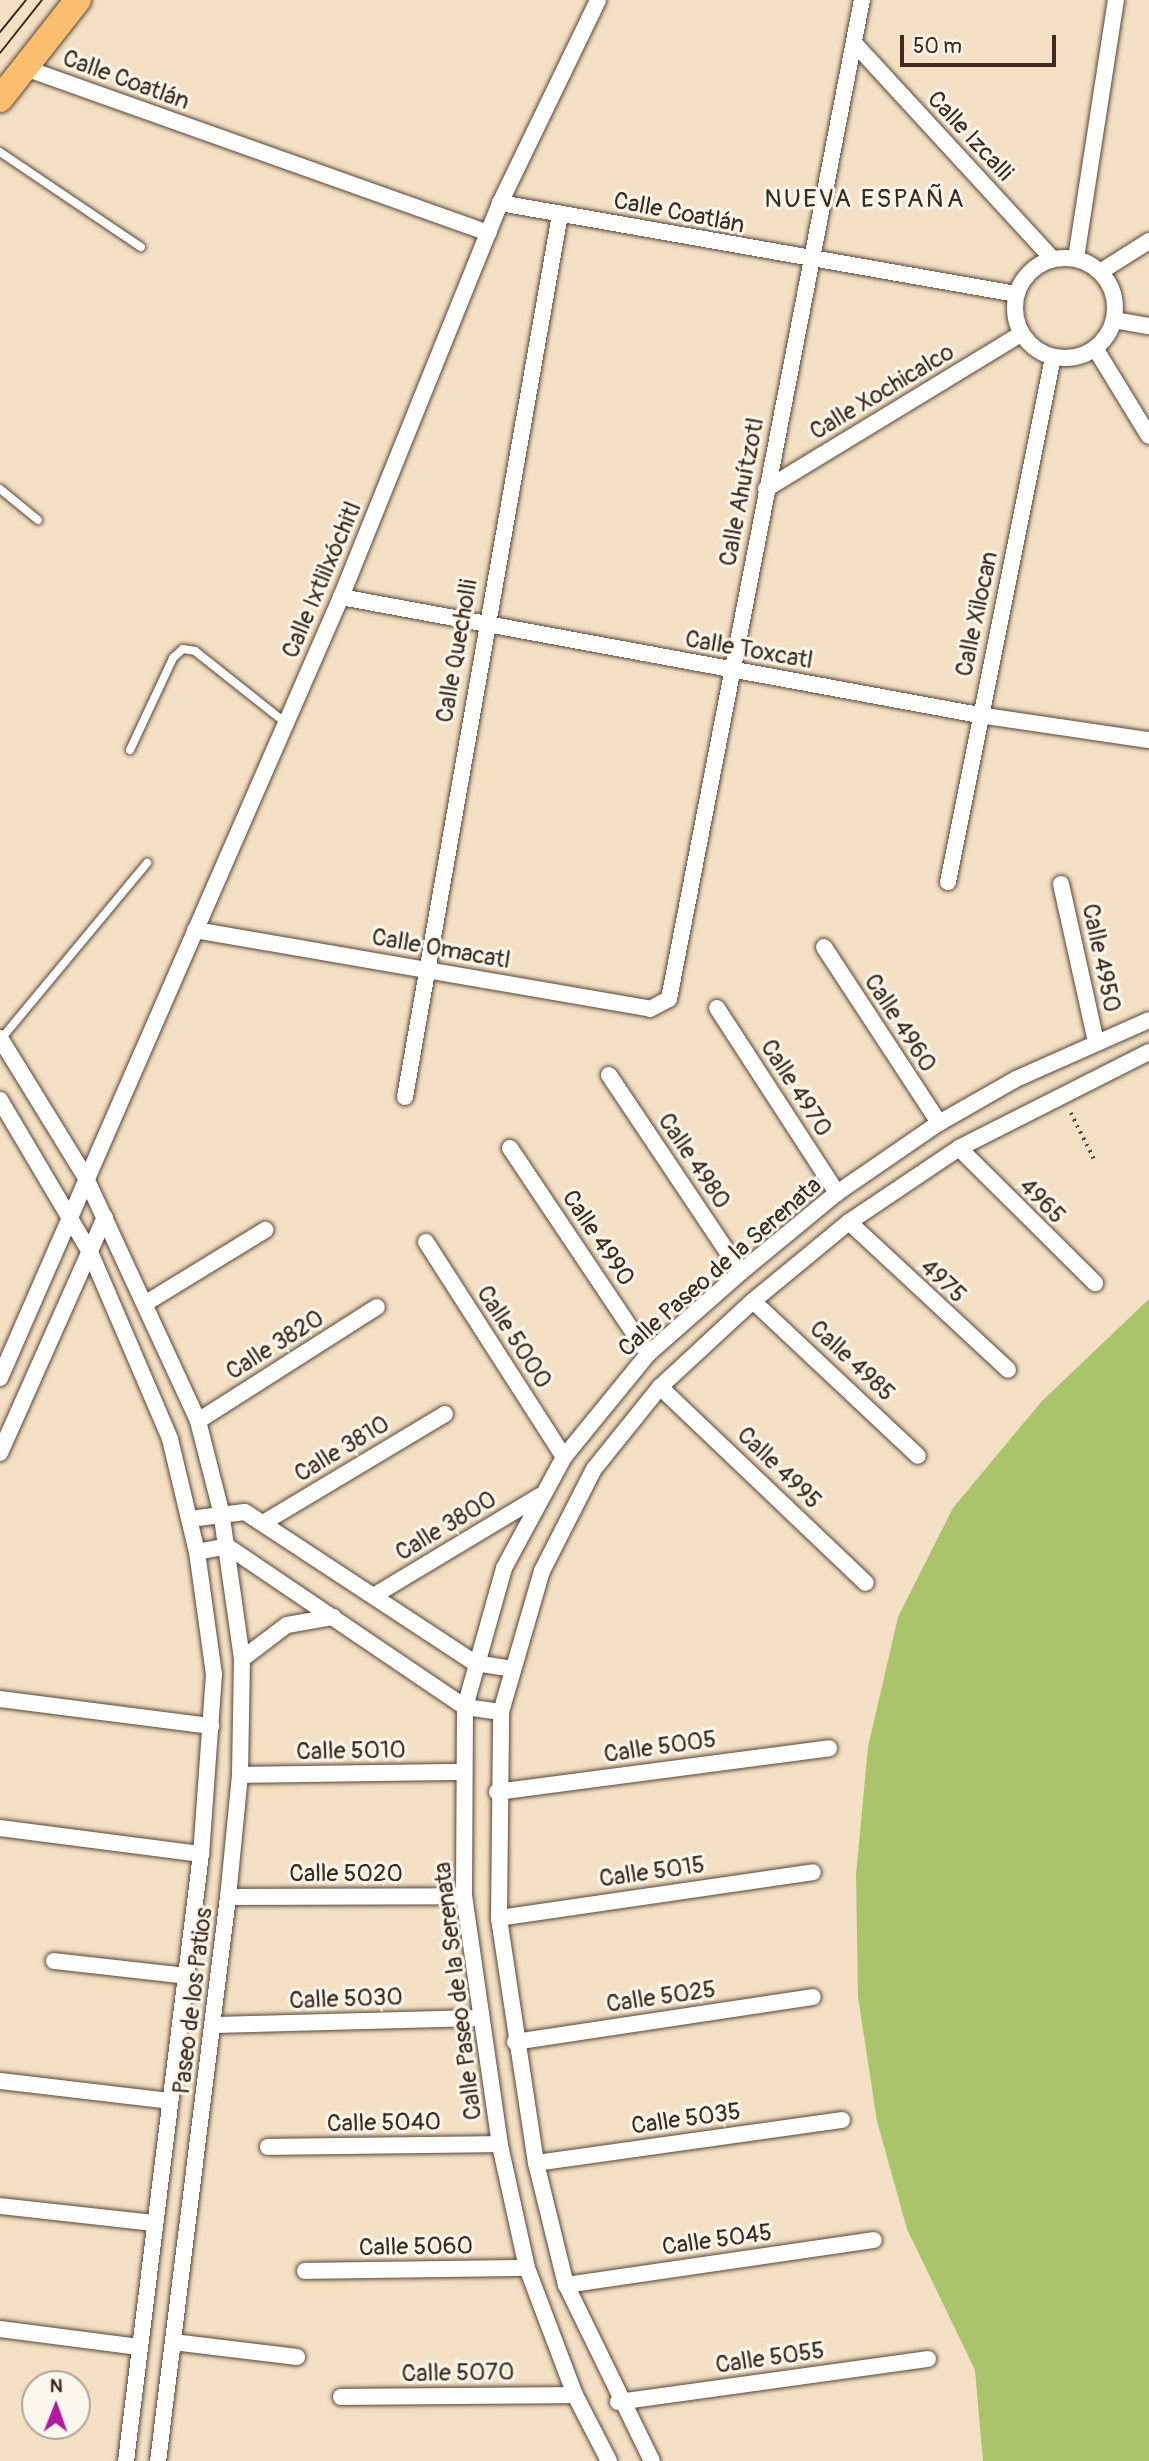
<!DOCTYPE html>
<meta charset="utf-8">
<style>
body{margin:0}
#map{position:relative;width:1149px;height:2461px;overflow:hidden;background:#f4e0c4;font-family:Pangolin,sans-serif}
div>[style]{position:absolute}
.green>*{inset:0;background:#a9c46b}
.path>*{height:3.5px;margin-top:-1.75px;transform-origin:0;background:repeating-linear-gradient(90deg,#574537 0 2px,transparent 0 7px)}
.roads{filter:drop-shadow(0 0 2px #574537) drop-shadow(0 0 2px #574537)}
.service>*{height:8px;margin:-4px;padding:0 4px;transform-origin:4px;border-radius:4px;background:#fff}
.minor>*{height:16px;margin:-8px;padding:0 8px;transform-origin:8px;border-radius:8px;background:#fff}
.minor>.ring{margin:-8px;padding:0;box-sizing:content-box;background:none;border:16px solid #fff;border-radius:50%}
.primary>*{height:26px;margin:-13px;padding:0 13px;transform-origin:13px;border-radius:13px;background:#fabe6e}
.tram>*{height:2px;margin:-1px;padding:0 1px;transform-origin:1px;border-radius:1px;background:#3b2a1e}
span{translate:-50% -50%;white-space:nowrap;text-align:center;line-height:1.15;-webkit-text-stroke:6px #fbf7ec;paint-order:stroke}
.street-label{font-size:24px;color:#3b2a1e}
.neighbourhood-label{font-size:26px;color:#3b2a1e;letter-spacing:2px}
.north{position:absolute;left:21px;top:2370px;width:70px;height:70px;box-sizing:border-box;background:#fbf7ec;border:2px solid #aea59a;border-radius:50%;rotate:1deg;font-size:19px;font-weight:700;line-height:28px;text-align:center;color:#3b2a1e}
.north::after{content:'';display:block;margin:auto;width:24px;height:32px;background:#b5179e;clip-path:polygon(50% 0,100% 100%,50% 72%,0 100%)}
.scale{position:absolute;left:900px;top:35px;width:156px;height:32px;box-sizing:border-box;border:4px solid #3b2a1e;border-top:0;padding-left:9px;font-size:21px;line-height:24px;white-space:nowrap;color:#3b2a1e;-webkit-text-stroke:5px #fbf7ec;paint-order:stroke}
</style>
<div id="map">
<div class="green">
<div style="clip-path:polygon(1149px 1299px,1149px 2461px,983px 2461px,975px 2370px,907px 2229px,877px 2121px,858px 1997px,856px 1875px,868px 1747px,898px 1617px,953px 1508px,1042px 1401px)"></div>
</div>
<div class="path">
<div style="left:1071px;top:1113px;width:51px;rotate:63.4deg"></div>
</div>
<div class="roads">
<div class="service">
<div style="left:0;top:152px;width:170px;rotate:34deg"></div>
<div style="left:0;top:489px;width:49px;rotate:39.2deg"></div>
<div style="left:130px;top:750px;width:102px;rotate:-64.9deg"></div>
<div style="left:173px;top:658px;width:13px;rotate:-42deg"></div>
<div style="left:183px;top:649px;width:12px;rotate:9deg"></div>
<div style="left:195px;top:651px;width:116px;rotate:38.4deg"></div>
<div style="left:1px;top:1039px;width:229px;rotate:-50.3deg"></div>
</div>
<div class="minor">
<div style="left:855px;top:44px;width:291px;rotate:47.4deg"></div>
<div style="left:25px;top:68px;width:492px;rotate:19.6deg"></div>
<div style="left:500px;top:203px;width:524px;rotate:10deg"></div>
<div class="ring" style="left:1015px;top:258px;width:84px;height:84px"></div>
<div style="left:1076px;top:258px;width:261px;rotate:-81.2deg"></div>
<div style="left:1100px;top:272px;width:58px;rotate:-32.3deg"></div>
<div style="left:1114px;top:320px;width:36px;rotate:10deg"></div>
<div style="left:1095px;top:348px;width:103px;rotate:58.5deg"></div>
<div style="left:766px;top:489px;width:298px;rotate:-31.3deg"></div>
<div style="left:341px;top:597px;width:649px;rotate:10.48deg"></div>
<div style="left:979px;top:715px;width:172px;rotate:8.4deg"></div>
<div style="left:948px;top:882px;width:535px;rotate:-78.69deg"></div>
<div style="left:1061px;top:884px;width:162px;rotate:77.5deg"></div>
<div style="left:195px;top:930px;width:462px;rotate:9.8deg"></div>
<div style="left:650px;top:1009px;width:21px;rotate:-28deg"></div>
<div style="left:669px;top:999px;width:1017px;rotate:-79.07deg"></div>
<div style="left:824px;top:947px;width:210px;rotate:56.8deg"></div>
<div style="left:717px;top:1008px;width:221px;rotate:57deg"></div>
<div style="left:0;top:1038px;width:162px;rotate:58.4deg"></div>
<div style="left:85px;top:1176px;width:270px;rotate:65.2deg"></div>
<div style="left:198px;top:1421px;width:93px;rotate:75.7deg"></div>
<div style="left:221px;top:1511px;width:149px;rotate:81.9deg"></div>
<div style="left:242px;top:1659px;width:116px;rotate:91deg"></div>
<div style="left:240px;top:1775px;width:123px;rotate:95.6deg"></div>
<div style="left:228px;top:1897px;width:568px;rotate:97.07deg"></div>
<div style="left:609px;top:1075px;width:237px;rotate:56.2deg"></div>
<div style="left:405px;top:1097px;width:897px;rotate:-80.04deg"></div>
<div style="left:0;top:1100px;width:177px;rotate:59.4deg"></div>
<div style="left:90px;top:1252px;width:203px;rotate:66.8deg"></div>
<div style="left:170px;top:1439px;width:116px;rotate:76.6deg"></div>
<div style="left:197px;top:1552px;width:123px;rotate:82.1deg"></div>
<div style="left:214px;top:1674px;width:180px;rotate:94.1deg"></div>
<div style="left:201px;top:1854px;width:612px;rotate:97.04deg"></div>
<div style="left:510px;top:1148px;width:248px;rotate:56.2deg"></div>
<div style="left:959px;top:1148px;width:192px;rotate:44.8deg"></div>
<div style="left:849px;top:1222px;width:217px;rotate:42.9deg"></div>
<div style="left:426px;top:1242px;width:255px;rotate:57.3deg"></div>
<div style="left:753px;top:1301px;width:226px;rotate:43.2deg"></div>
<div style="left:146px;top:1303px;width:140px;rotate:-31.5deg"></div>
<div style="left:0;top:1378px;width:852px;rotate:-66.41deg"></div>
<div style="left:341px;top:597px;width:425px;rotate:-68deg"></div>
<div style="left:500px;top:203px;width:225px;rotate:-64.2deg"></div>
<div style="left:660px;top:1387px;width:284px;rotate:43.6deg"></div>
<div style="left:198px;top:1421px;width:212px;rotate:-32.5deg"></div>
<div style="left:0;top:1453px;width:258px;rotate:-66deg"></div>
<div style="left:190px;top:1519px;width:55px;rotate:-7.3deg"></div>
<div style="left:245px;top:1512px;width:275px;rotate:33.3deg"></div>
<div style="left:475px;top:1663px;width:33px;rotate:9deg"></div>
<div style="left:263px;top:1523px;width:212px;rotate:-30.9deg"></div>
<div style="left:197px;top:1552px;width:31px;rotate:-11deg"></div>
<div style="left:227px;top:1546px;width:287px;rotate:34.1deg"></div>
<div style="left:465px;top:1707px;width:36px;rotate:8deg"></div>
<div style="left:375px;top:1595px;width:192px;rotate:-31deg"></div>
<div style="left:242px;top:1659px;width:56px;rotate:-37.1deg"></div>
<div style="left:287px;top:1625px;width:47px;rotate:-9.9deg"></div>
<div style="left:0;top:1699px;width:213px;rotate:7.3deg"></div>
<div style="left:240px;top:1775px;width:221px;rotate:-0.8deg"></div>
<div style="left:497px;top:1792px;width:335px;rotate:-7.5deg"></div>
<div style="left:0;top:1828px;width:203px;rotate:7.4deg"></div>
<div style="left:228px;top:1897px;width:236px;rotate:-0.2deg"></div>
<div style="left:499px;top:1918px;width:317px;rotate:-8.3deg"></div>
<div style="left:54px;top:1961px;width:134px;rotate:6.4deg"></div>
<div style="left:213px;top:2025px;width:267px;rotate:-1.5deg"></div>
<div style="left:515px;top:2042px;width:301px;rotate:-8.6deg"></div>
<div style="left:0;top:2081px;width:171px;rotate:6.7deg"></div>
<div style="left:268px;top:2147px;width:232px;rotate:-0.7deg"></div>
<div style="left:536px;top:2163px;width:309px;rotate:-8deg"></div>
<div style="left:0;top:2206px;width:156px;rotate:6.3deg"></div>
<div style="left:305px;top:2271px;width:222px;rotate:-0.8deg"></div>
<div style="left:566px;top:2285px;width:311px;rotate:-8.3deg"></div>
<div style="left:0;top:2329px;width:140px;rotate:7.4deg"></div>
<div style="left:173px;top:2342px;width:125px;rotate:6.9deg"></div>
<div style="left:341px;top:2397px;width:234px;rotate:-0.5deg"></div>
<div style="left:618px;top:2402px;width:313px;rotate:-7.9deg"></div>
<div style="left:609px;top:2461px;width:74px;rotate:-117.3deg"></div>
<div style="left:575px;top:2395px;width:136px;rotate:-110.7deg"></div>
<div style="left:527px;top:2268px;width:126px;rotate:-102.4deg"></div>
<div style="left:500px;top:2145px;width:252px;rotate:-98.2deg"></div>
<div style="left:464px;top:1896px;width:189px;rotate:-89.7deg"></div>
<div style="left:465px;top:1707px;width:144px;rotate:-74.3deg"></div>
<div style="left:504px;top:1568px;width:126px;rotate:-61.6deg"></div>
<div style="left:564px;top:1457px;width:133px;rotate:-50.8deg"></div>
<div style="left:648px;top:1354px;width:124px;rotate:-41.4deg"></div>
<div style="left:741px;top:1272px;width:124px;rotate:-39.5deg"></div>
<div style="left:837px;top:1193px;width:124px;rotate:-34.5deg"></div>
<div style="left:939px;top:1123px;width:89px;rotate:-29.7deg"></div>
<div style="left:1016px;top:1079px;width:145px;rotate:-23.9deg"></div>
<div style="left:652px;top:2461px;width:196px;rotate:-116deg"></div>
<div style="left:566px;top:2285px;width:126px;rotate:-103.8deg"></div>
<div style="left:536px;top:2163px;width:248px;rotate:-98.6deg"></div>
<div style="left:499px;top:1918px;width:206px;rotate:-89.4deg"></div>
<div style="left:501px;top:1712px;width:147px;rotate:-73.8deg"></div>
<div style="left:542px;top:1571px;width:114px;rotate:-63deg"></div>
<div style="left:594px;top:1469px;width:105px;rotate:-51.2deg"></div>
<div style="left:660px;top:1387px;width:127px;rotate:-42.8deg"></div>
<div style="left:753px;top:1301px;width:124px;rotate:-39.5deg"></div>
<div style="left:849px;top:1222px;width:133px;rotate:-33.9deg"></div>
<div style="left:959px;top:1148px;width:213px;rotate:-26.8deg"></div>
</div>
<div class="primary">
<div style="left:0;top:99px;width:126px;rotate:-51.8deg"></div>
</div>
</div>
<div class="tram">
<div style="left:0;top:32px;width:41px;rotate:-50.9deg"></div>
<div style="left:0;top:53px;width:68px;rotate:-51.6deg"></div>
</div>
<div class="street-label">
<span style="left:126px;top:80px;rotate:20deg">Calle Coatlán</span>
<span style="left:970px;top:136px;rotate:47deg">Calle Izcalli</span>
<span style="left:679px;top:213px;rotate:11deg">Calle Coatlán</span>
<span style="left:882px;top:392px;rotate:-31deg">Calle Xochicalco</span>
<span style="left:742px;top:492px;rotate:-79deg">Calle Ahuítzotl</span>
<span style="left:322px;top:580px;rotate:-67deg">Calle Ixtlilxóchitl</span>
<span style="left:977px;top:614px;rotate:-78deg">Calle Xilocan</span>
<span style="left:749px;top:650px;rotate:10deg">Calle Toxcatl</span>
<span style="left:457px;top:651px;rotate:-80deg">Calle Quecholli</span>
<span style="left:441px;top:949px;rotate:10deg">Calle Omacatl</span>
<span style="left:1101px;top:958px;rotate:78deg">Calle 4950</span>
<span style="left:900px;top:1023px;rotate:57deg">Calle 4960</span>
<span style="left:796px;top:1088px;rotate:57deg">Calle 4970</span>
<span style="left:694px;top:1161px;rotate:56deg">Calle 4980</span>
<span style="left:1042px;top:1201px;rotate:45deg">4965</span>
<span style="left:598px;top:1238px;rotate:56deg">Calle 4990</span>
<span style="left:720px;top:1267px;rotate:-41deg">Calle Paseo de la Serenata</span>
<span style="left:943px;top:1281px;rotate:43deg">4975</span>
<span style="left:514px;top:1337px;rotate:57deg">Calle 5000</span>
<span style="left:275px;top:1345px;rotate:-32deg">Calle 3820</span>
<span style="left:852px;top:1361px;rotate:43deg">Calle 4985</span>
<span style="left:342px;top:1449px;rotate:-31deg">Calle 3810</span>
<span style="left:779px;top:1468px;rotate:44deg">Calle 4995</span>
<span style="left:446px;top:1526px;rotate:-31deg">Calle 3800</span>
<span style="left:660px;top:1747px;rotate:-8deg">Calle 5005</span>
<span style="left:351px;top:1751px;rotate:-1deg">Calle 5010</span>
<span style="left:652px;top:1872px;rotate:-8deg">Calle 5015</span>
<span style="left:346px;top:1874px">Calle 5020</span>
<span style="left:458px;top:1991px;rotate:-97deg">Calle Paseo de la Serenata</span>
<span style="left:661px;top:1997px;rotate:-8deg">Calle 5025</span>
<span style="left:346px;top:1999px;rotate:-2deg">Calle 5030</span>
<span style="left:193px;top:2001px;rotate:-83deg">Paseo de los Patios</span>
<span style="left:686px;top:2119px;rotate:-8deg">Calle 5035</span>
<span style="left:384px;top:2123px;rotate:-1deg">Calle 5040</span>
<span style="left:717px;top:2240px;rotate:-8deg">Calle 5045</span>
<span style="left:416px;top:2247px;rotate:-1deg">Calle 5060</span>
<span style="left:770px;top:2358px;rotate:-8deg">Calle 5055</span>
<span style="left:458px;top:2373px;rotate:-1deg">Calle 5070</span>
</div>
<div class="neighbourhood-label">
<span style="left:865px;top:200px">NUEVA ESPAÑA</span>
</div>
<div class="north">N</div>
<div class="scale">50 m</div>
</div>
